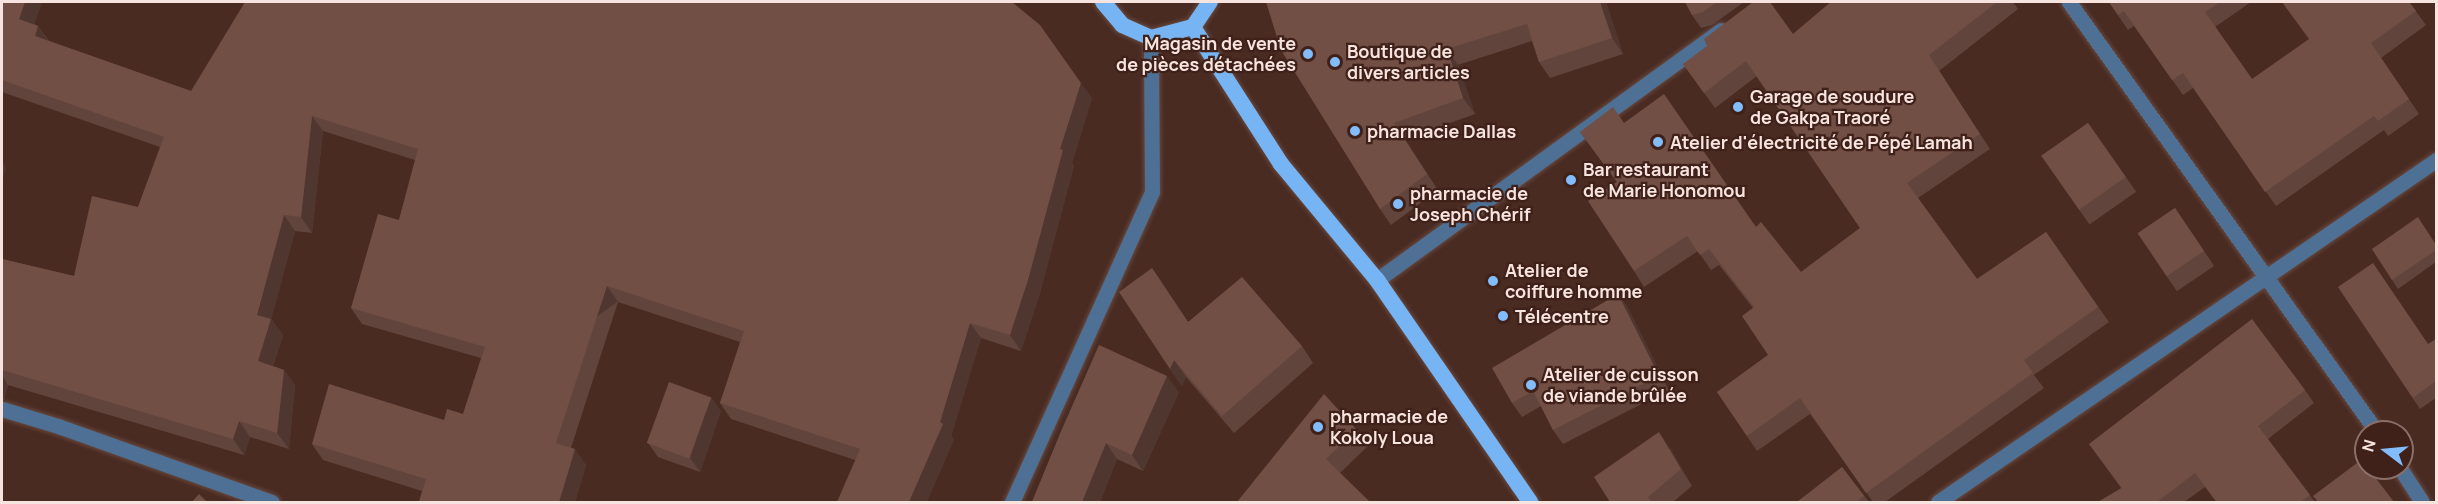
<!DOCTYPE html>
<meta charset="utf-8">
<style>
body{margin:0}
#map{position:relative;width:2438px;height:504px;overflow:hidden;background:#4a2b22;font-family:Manrope,sans-serif}
div>[style]{position:absolute}
.roads{filter:drop-shadow(0 0 2px #664940) drop-shadow(0 0 2px #664940)}
.minor>*{height:15px;margin:-7.5px;padding:0 7.5px;transform-origin:7.5px;border-radius:7.5px;background:#4e7094}
.trunk>*{height:16px;margin:-8px;padding:0 8px;transform-origin:8px;border-radius:8px;background:#76b4f4}
.wall>*{inset:0;background:#61443b;transform-origin:0 0}
.shaded-wall>*{inset:0;background:#4f3730;transform-origin:0 0}
.building>*{inset:0;background:#714f45;transform-origin:0 0}
.dots>*{width:16px;height:16px;translate:-50% -50%;box-sizing:border-box;border:3px solid #3f2119;border-radius:50%}
span{translate:-50% -50%;white-space:nowrap;text-align:center;line-height:1.15;-webkit-text-stroke:4.5px #3f2119;paint-order:stroke}
.poi-label{font-size:18px;color:#f8e4de;font-weight:700}
.right{translate:-100% -50%;text-align:right}
.left{translate:0 -50%;text-align:left}
.frame{position:absolute;inset:0;border:3px solid #f8e4de;pointer-events:none}
.north{position:absolute;left:2354px;top:420px;width:60px;height:60px;box-sizing:border-box;background:#3f2119;border:2px solid #896f68;border-radius:50%;rotate:286deg;font-size:16px;font-weight:700;line-height:24px;text-align:center;color:#f8e4de}
.north::after{content:'';display:block;margin:auto;width:21px;height:27px;background:#82bcfa;clip-path:polygon(50% 0,100% 100%,50% 72%,0 100%)}
</style>
<div id="map">
<div class="roads">
<div class="minor">
<div style="left:2069px;top:2px;width:529px;rotate:54.39deg"></div>
<div style="left:1377px;top:280px;width:425px;rotate:-36deg"></div>
<div style="left:2px;top:409px;width:59px;rotate:16.9deg"></div>
<div style="left:58px;top:426px;width:227px;rotate:19.6deg"></div>
<div style="left:2400px;top:468px;width:40px;rotate:57.1deg"></div>
<div style="left:1012px;top:502px;width:340px;rotate:-65.7deg"></div>
<div style="left:1152px;top:192px;width:154px;rotate:-90.4deg"></div>
<div style="left:1938px;top:502px;width:604px;rotate:-34.48deg"></div>
</div>
<div class="trunk">
<div style="left:1103px;top:2px;width:30px;rotate:50deg"></div>
<div style="left:1122px;top:25px;width:32px;rotate:24deg"></div>
<div style="left:1151px;top:38px;width:43px;rotate:-14.7deg"></div>
<div style="left:1193px;top:27px;width:30px;rotate:-56deg"></div>
<div style="left:1193px;top:27px;width:163px;rotate:57.3deg"></div>
<div style="left:1281px;top:164px;width:151px;rotate:50.4deg"></div>
<div style="left:1377px;top:280px;width:270px;rotate:55.4deg"></div>
</div>
</div>
<div class="wall">
<div style="clip-path:polygon(2px 2px,42px 2px,34px 24px,38px 26px,49px 41px,191px 91px,1092px 98px,1072px 163px,1074px 166px,1039px 296px,1021px 351px,981px 338px,951px 436px,954px 440px,855px 460px,731px 419px,720px 403px,740px 342px,618px 302px,571px 448px,586px 465px,575px 502px,419px 502px,422px 491px,323px 460px,312px 444px,444px 420px,463px 414px,481px 358px,362px 324px,351px 308px,399px 220px,415px 160px,323px 131px,312px 233px,295px 231px,271px 319px,283px 335px,273px 366px,284px 370px,295px 385px,289px 449px,250px 437px,244px 455px,8px 385px,4px 400px,2px 400px,2px 259px,74px 276px,138px 207px,160px 147px,2px 92px)"></div>
<div style="clip-path:polygon(1266px 2px,1606px 2px,1623px 54px,1550px 78px,1539px 62px,1532px 41px,1458px 65px,1475px 114px,1405px 139px,1438px 190px,1391px 225px,1380px 209px)"></div>
<div style="clip-path:polygon(1685px 2px,1744px 2px,1712px 25px,1701px 28px,1692px 15px)"></div>
<div style="clip-path:polygon(1831px 2px,2013px 2px,2018px 9px,1939px 71px,1990px 149px,1918px 198px,1977px 279px,2046px 232px,2109px 322px,2034px 375px,2044px 388px,1885px 502px,1873px 502px,1810px 414px,1757px 451px,1717px 392px,1768px 355px,1753px 308px,1719px 265px,1711px 270px,1698px 251px,1644px 287px,1634px 271px,1617px 182px,1580px 132px,1624px 123px,1756px 226px,1801px 272px,1860px 228px,1757px 76px,1715px 108px,1683px 64px,1793px 34px)"></div>
<div style="clip-path:polygon(2109px 2px,2251px 2px,2215px 27px,2252px 79px,2409px 2px,2426px 25px,2381px 58px,2419px 114px,2388px 136px,2384px 130px,2276px 206px,2193px 88px,2183px 95px,2134px 26px,2128px 30px)"></div>
<div style="left:2088px;top:123px;width:84px;height:57px;rotate:55deg"></div>
<div style="left:2175px;top:208px;width:70px;height:45px;rotate:56deg"></div>
<div style="clip-path:polygon(2436px 245px,2436px 262px,2398px 289px,2372px 249px)"></div>
<div style="clip-path:polygon(1152px 268px,1188px 322px,1302px 346px,1313px 363px,1234px 433px,1186px 377px,1182px 386px,1170px 369px)"></div>
<div style="clip-path:polygon(2338px 287px,2429px 344px,2436px 339px,2436px 398px,2420px 409px)"></div>
<div style="clip-path:polygon(1618px 294px,1628px 308px,1669px 390px,1563px 444px,1553px 430px,1541px 406px,1522px 417px,1512px 403px)"></div>
<div style="clip-path:polygon(2305px 390px,2314px 403px,2268px 439px,2315px 502px,2216px 502px,2205px 487px,2184px 502px,2098px 502px,2121px 488px,2089px 444px)"></div>
<div style="clip-path:polygon(1179px 392px,1143px 471px,1117px 459px,1100px 502px,1032px 502px,1062px 429px)"></div>
<div style="clip-path:polygon(721px 411px,700px 472px,658px 457px,648px 443px)"></div>
<div style="clip-path:polygon(1357px 430px,1368px 446px,1340px 473px,1237px 502px)"></div>
<div style="clip-path:polygon(1670px 448px,1692px 486px,1673px 502px,1610px 502px)"></div>
<div style="clip-path:polygon(1842px 467px,1869px 502px,1797px 502px)"></div>
</div>
<div class="shaded-wall">
<div style="clip-path:polygon(25px 2px,42px 2px,30px 35px,19px 19px)"></div>
<div style="clip-path:polygon(1600px 2px,1606px 2px,1623px 54px,1612px 38px)"></div>
<div style="clip-path:polygon(38px 26px,49px 42px,35px 36px)"></div>
<div style="clip-path:polygon(1447px 49px,1458px 65px,1475px 114px,1463px 98px)"></div>
<div style="clip-path:polygon(1081px 83px,1092px 98px,1072px 163px,1074px 166px,1039px 296px,1021px 351px,1010px 335px,1060px 149px)"></div>
<div style="clip-path:polygon(312px 116px,323px 131px,312px 233px,301px 217px)"></div>
<div style="clip-path:polygon(1394px 123px,1405px 139px,1438px 190px,1427px 174px)"></div>
<div style="clip-path:polygon(2px 161px,6px 167px,2px 182px)"></div>
<div style="clip-path:polygon(284px 215px,295px 231px,271px 321px,271px 319px,283px 335px,269px 377px,258px 361px,257px 315px)"></div>
<div style="left:607px;top:286px;width:19px;height:165px;rotate:55deg"></div>
<div style="clip-path:polygon(1618px 294px,1628px 308px,1669px 390px,1659px 376px)"></div>
<div style="clip-path:polygon(970px 323px,981px 338px,951px 436px,954px 440px,927px 502px,909px 502px,940px 422px)"></div>
<div style="clip-path:polygon(1174px 360px,1186px 377px,1182px 386px,1170px 369px)"></div>
<div style="clip-path:polygon(284px 370px,295px 385px,289px 449px,277px 433px)"></div>
<div style="clip-path:polygon(2px 375px,8px 385px,4px 400px,2px 396px)"></div>
<div style="clip-path:polygon(1167px 376px,1179px 392px,1143px 471px,1132px 455px)"></div>
<div style="clip-path:polygon(711px 397px,721px 411px,700px 472px,690px 458px)"></div>
<div style="clip-path:polygon(239px 421px,250px 437px,244px 455px,233px 439px)"></div>
<div style="clip-path:polygon(1659px 432px,1670px 448px,1692px 486px,1681px 469px)"></div>
<div style="clip-path:polygon(1106px 443px,1117px 459px,1100px 502px,1082px 502px)"></div>
<div style="clip-path:polygon(575px 449px,586px 465px,575px 502px,559px 502px)"></div>
</div>
<div class="building">
<div style="clip-path:polygon(2px 2px,25px 2px,19px 19px,38px 26px,35px 36px,191px 91px,245px 2px,1012px 2px,1040px 25px,1081px 83px,1060px 149px,1063px 150px,1028px 280px,1010px 335px,970px 323px,940px 422px,943px 424px,909px 502px,837px 502px,860px 449px,720px 403px,744px 331px,607px 286px,556px 443px,575px 449px,559px 502px,419px 502px,426px 479px,312px 444px,329px 384px,444px 420px,447px 409px,463px 414px,485px 347px,351px 308px,378px 214px,399px 220px,418px 149px,312px 116px,301px 217px,284px 215px,257px 315px,271px 319px,258px 361px,284px 370px,277px 433px,239px 421px,233px 439px,2px 370px,2px 259px,74px 276px,92px 196px,138px 207px,164px 137px,2px 80px)"></div>
<div style="clip-path:polygon(1266px 2px,1600px 2px,1612px 38px,1539px 62px,1527px 24px,1447px 49px,1463px 98px,1394px 123px,1427px 174px,1380px 209px,1281px 50px)"></div>
<div style="clip-path:polygon(1685px 2px,1717px 2px,1703px 12px,1692px 15px)"></div>
<div style="clip-path:polygon(1753px 2px,1770px 2px,1793px 34px,1831px 2px,1997px 2px,1929px 55px,1980px 134px,1907px 183px,1977px 279px,2046px 232px,2098px 307px,2024px 360px,2033px 373px,1866px 493px,1800px 398px,1747px 436px,1717px 392px,1768px 355px,1742px 316px,1754px 307px,1709px 249px,1700px 255px,1687px 236px,1634px 271px,1588px 201px,1617px 182px,1580px 132px,1613px 107px,1624px 123px,1664px 94px,1756px 227px,1761px 222px,1801px 272px,1860px 228px,1746px 61px,1704px 93px,1683px 64px,1707px 46px,1704px 39px)"></div>
<div style="clip-path:polygon(2109px 2px,2220px 2px,2205px 12px,2252px 79px,2309px 39px,2282px 2px,2409px 2px,2416px 11px,2371px 43px,2409px 99px,2378px 121px,2374px 116px,2265px 192px,2183px 73px,2172px 80px,2124px 11px,2118px 15px)"></div>
<div style="left:2088px;top:123px;width:66px;height:57px;rotate:55deg"></div>
<div style="left:2175px;top:208px;width:52px;height:45px;rotate:56deg"></div>
<div style="clip-path:polygon(2418px 217px,2436px 245px,2436px 250px,2392px 280px,2372px 249px)"></div>
<div style="clip-path:polygon(2373px 263px,2428px 344px,2436px 339px,2436px 381px,2413px 398px,2338px 287px)"></div>
<div style="clip-path:polygon(1152px 268px,1188px 322px,1242px 277px,1302px 346px,1222px 416px,1174px 360px,1170px 369px,1119px 292px)"></div>
<div style="clip-path:polygon(1618px 294px,1659px 376px,1553px 430px,1533px 391px,1512px 403px,1492px 368px)"></div>
<div style="clip-path:polygon(2252px 319px,2305px 390px,2258px 426px,2310px 495px,2300px 502px,2217px 502px,2195px 473px,2157px 502px,2098px 502px,2122px 488px,2089px 444px)"></div>
<div style="clip-path:polygon(1099px 345px,1167px 376px,1132px 455px,1106px 443px,1082px 502px,1032px 502px,1062px 429px)"></div>
<div style="left:669px;top:382px;width:45px;height:65px;rotate:20deg"></div>
<div style="clip-path:polygon(1324px 394px,1357px 430px,1326px 459px,1370px 502px,1237px 502px)"></div>
<div style="clip-path:polygon(1659px 432px,1681px 469px,1648px 497px,1651px 502px,1610px 502px,1594px 477px)"></div>
<div style="clip-path:polygon(2361px 460px,2366px 466px,2366px 468px,2368px 468px,2394px 502px,2318px 502px,2313px 496px)"></div>
<div style="clip-path:polygon(1842px 467px,1864px 496px,1856px 502px,1797px 502px)"></div>
<div style="clip-path:polygon(199px 494px,207px 502px,192px 502px)"></div>
</div>
<div class="dots">
<div style="left:1308px;top:54px;background:#82bcfa"></div>
<div style="left:1335px;top:62px;background:#82bcfa"></div>
<div style="left:1738px;top:107px;background:#82bcfa"></div>
<div style="left:1355px;top:131px;background:#82bcfa"></div>
<div style="left:1658px;top:142px;background:#82bcfa"></div>
<div style="left:1571px;top:180px;background:#82bcfa"></div>
<div style="left:1398px;top:204px;background:#82bcfa"></div>
<div style="left:1493px;top:281px;background:#82bcfa"></div>
<div style="left:1503px;top:316px;background:#82bcfa"></div>
<div style="left:1531px;top:385px;background:#82bcfa"></div>
<div style="left:1318px;top:427px;background:#82bcfa"></div>
</div>
<div class="poi-label">
<span class="right" style="left:1296px;top:54px">Magasin de vente<br>de pièces détachées</span>
<span class="left" style="left:1347px;top:62px">Boutique de<br>divers articles</span>
<span class="left" style="left:1750px;top:107px">Garage de soudure<br>de Gakpa Traoré</span>
<span class="left" style="left:1367px;top:131px">pharmacie Dallas</span>
<span class="left" style="left:1670px;top:142px">Atelier d'électricité de Pépé Lamah</span>
<span class="left" style="left:1583px;top:180px">Bar restaurant<br>de Marie Honomou</span>
<span class="left" style="left:1410px;top:204px">pharmacie de<br>Joseph Chérif</span>
<span class="left" style="left:1505px;top:281px">Atelier de<br>coiffure homme</span>
<span class="left" style="left:1515px;top:316px">Télécentre</span>
<span class="left" style="left:1543px;top:385px">Atelier de cuisson<br>de viande brûlée</span>
<span class="left" style="left:1330px;top:427px">pharmacie de<br>Kokoly Loua</span>
</div>
<div class="frame"></div>
<div class="north">N</div>
</div>
